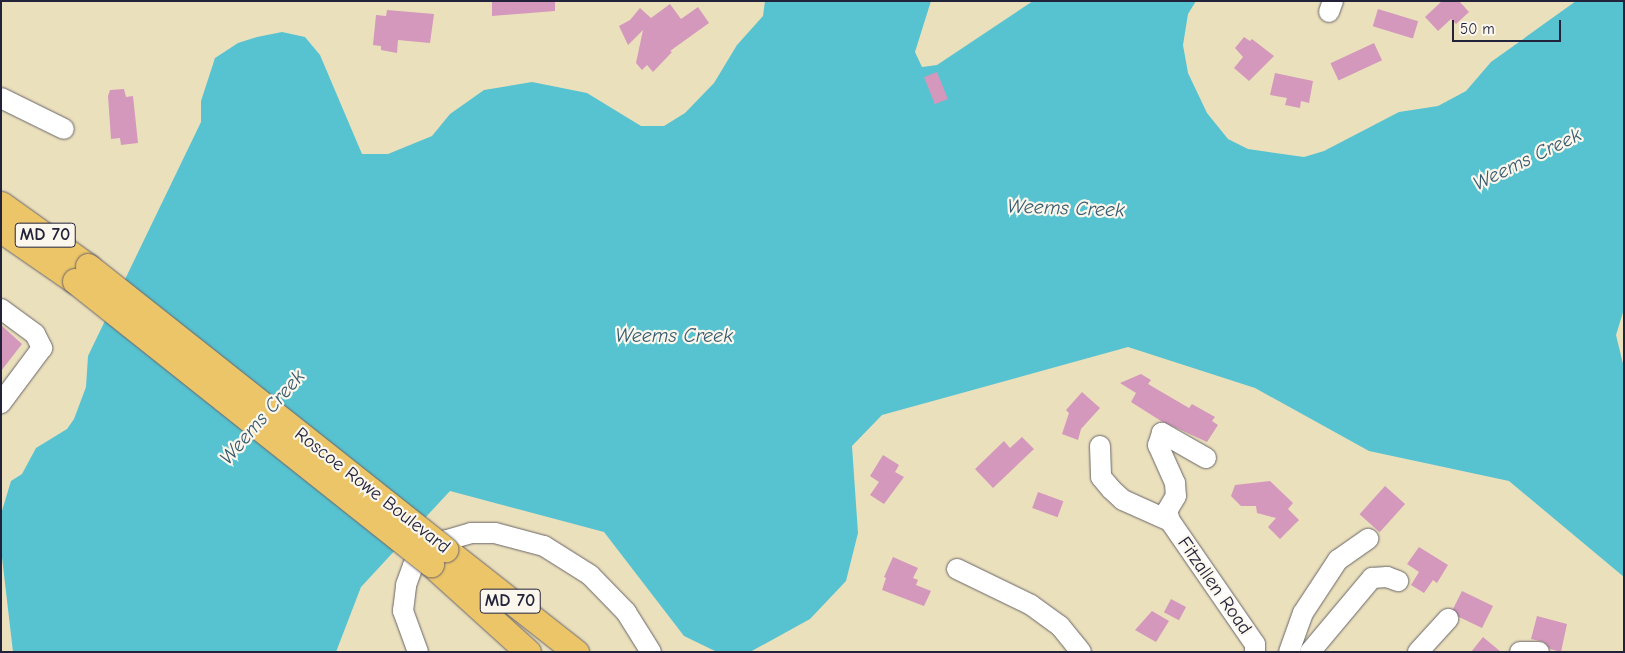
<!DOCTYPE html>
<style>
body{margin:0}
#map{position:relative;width:1625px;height:653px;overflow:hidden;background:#ebe0bc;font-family:"Comic Neue",sans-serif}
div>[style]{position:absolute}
.water>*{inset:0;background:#57c3d0}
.building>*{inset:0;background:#d398bc;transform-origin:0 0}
.roads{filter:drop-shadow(0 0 1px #686468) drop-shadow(0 0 1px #686468)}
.minor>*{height:20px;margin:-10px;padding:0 10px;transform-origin:10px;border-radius:10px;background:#fff}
.major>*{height:25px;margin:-12.5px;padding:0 12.5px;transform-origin:12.5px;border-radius:12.5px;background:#edc569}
.bridges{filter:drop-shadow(0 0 1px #686468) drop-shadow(0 0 1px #686468)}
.major-bridge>*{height:25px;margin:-12.5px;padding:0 12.5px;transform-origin:12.5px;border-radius:12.5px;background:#edc569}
span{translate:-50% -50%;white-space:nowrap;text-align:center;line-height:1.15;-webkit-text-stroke:4.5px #fbf7ec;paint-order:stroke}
.shield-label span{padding:1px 4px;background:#fbf7ec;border:1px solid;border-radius:4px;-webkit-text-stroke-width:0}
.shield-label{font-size:18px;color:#22223b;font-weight:700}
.street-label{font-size:19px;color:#22223b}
.water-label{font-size:20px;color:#355a6f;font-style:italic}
.frame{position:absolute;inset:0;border:2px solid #22223b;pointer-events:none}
.scale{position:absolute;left:1452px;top:20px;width:109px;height:22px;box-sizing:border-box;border:2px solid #22223b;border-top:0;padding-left:6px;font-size:15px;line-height:18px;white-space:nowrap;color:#22223b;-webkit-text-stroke:4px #fbf7ec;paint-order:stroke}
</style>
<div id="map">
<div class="water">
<div style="clip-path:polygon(765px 1px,931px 1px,915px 52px,922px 67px,937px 65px,1033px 1px,1196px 1px,1188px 14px,1183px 45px,1188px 73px,1207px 113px,1228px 139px,1248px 149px,1304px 157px,1324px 151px,1399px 112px,1438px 106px,1466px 91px,1491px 62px,1576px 1px,1624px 1px,1624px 309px,1616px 335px,1624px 368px,1624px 577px,1509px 481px,1369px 451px,1255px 388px,1128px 347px,882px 415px,852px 446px,858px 533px,846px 581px,810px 619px,750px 652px,717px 652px,684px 636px,604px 532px,450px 491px,361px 587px,336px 652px,13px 652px,1px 549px,1px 514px,11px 481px,22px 474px,36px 448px,67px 429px,74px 419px,86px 387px,88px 356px,201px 122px,201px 101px,215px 58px,238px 43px,257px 37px,282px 32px,305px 37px,320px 55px,362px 154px,388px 154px,432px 136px,450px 114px,484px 90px,532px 82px,587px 93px,641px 126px,664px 126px,685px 113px,714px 83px,737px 45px,763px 16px)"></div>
</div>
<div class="building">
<div style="clip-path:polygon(492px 1px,555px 1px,555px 11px,492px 16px)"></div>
<div style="clip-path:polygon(1442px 1px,1459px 1px,1469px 12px,1456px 24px,1451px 19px,1438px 31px,1425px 17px)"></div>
<div style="clip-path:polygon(670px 4px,681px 19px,698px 7px,709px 23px,670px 51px,672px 52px,653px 72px,647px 65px,642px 70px,636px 63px,643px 30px,628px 45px,619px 26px,630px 20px,640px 8px,651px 18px)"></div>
<div style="left:1378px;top:9px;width:42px;height:18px;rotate:17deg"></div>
<div style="clip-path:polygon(387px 10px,434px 14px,430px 43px,398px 40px,397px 53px,381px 50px,381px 46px,373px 45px,376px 15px,386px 16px)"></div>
<div style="clip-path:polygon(1244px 37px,1250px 41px,1252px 39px,1274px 56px,1249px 81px,1234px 68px,1243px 57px,1235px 48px)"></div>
<div style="left:1374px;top:43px;width:19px;height:48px;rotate:65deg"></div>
<div style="left:937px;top:72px;width:29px;height:14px;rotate:68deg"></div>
<div style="clip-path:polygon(1275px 73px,1313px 81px,1309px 103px,1301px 101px,1300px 108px,1285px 105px,1287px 98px,1270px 95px)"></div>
<div style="clip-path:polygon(124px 89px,126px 97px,133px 96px,138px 143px,121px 145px,120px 138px,111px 139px,108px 96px,110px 90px)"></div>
<div style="clip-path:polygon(1px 325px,22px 344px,1px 371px)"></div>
<div style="clip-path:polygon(1141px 374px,1151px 380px,1148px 384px,1189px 408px,1192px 404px,1215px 417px,1212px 421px,1218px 425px,1207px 442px,1161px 421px,1131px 402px,1136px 393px,1120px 383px)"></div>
<div style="clip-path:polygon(1082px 392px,1100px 408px,1081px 429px,1078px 440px,1062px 434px,1069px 413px,1066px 410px)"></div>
<div style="clip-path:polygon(1022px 437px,1034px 449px,993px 488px,975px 469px,1004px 441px,1010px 448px)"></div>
<div style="clip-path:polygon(883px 455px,899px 465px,895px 472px,904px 477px,884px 504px,870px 495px,879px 482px,870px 476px)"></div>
<div style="clip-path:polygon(1270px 481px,1293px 503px,1288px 509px,1299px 520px,1280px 539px,1268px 527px,1276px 518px,1257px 513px,1256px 506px,1241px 506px,1231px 496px,1235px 485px)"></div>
<div style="left:1385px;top:486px;width:27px;height:38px;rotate:42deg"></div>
<div style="left:1038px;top:492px;width:27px;height:17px;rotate:20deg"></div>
<div style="clip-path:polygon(1419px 547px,1448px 565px,1437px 583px,1433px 580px,1424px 593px,1411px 585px,1419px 572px,1407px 564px)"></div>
<div style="clip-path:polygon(893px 557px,918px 568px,913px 578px,918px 580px,916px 585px,931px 591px,924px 606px,882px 590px,886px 578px,884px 577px)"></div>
<div style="clip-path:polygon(1462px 591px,1493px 606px,1482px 628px,1459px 617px,1453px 609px)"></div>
<div style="left:1171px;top:599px;width:17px;height:15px;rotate:28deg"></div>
<div style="clip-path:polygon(1152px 611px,1169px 621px,1156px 642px,1135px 630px)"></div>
<div style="clip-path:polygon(1537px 616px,1567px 624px,1561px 652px,1550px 649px,1544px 642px,1531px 639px)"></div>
<div style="clip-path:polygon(1483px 637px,1501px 652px,1471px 652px)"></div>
</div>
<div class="roads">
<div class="minor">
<div style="left:1329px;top:12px;width:12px;rotate:-70deg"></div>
<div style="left:1px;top:98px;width:70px;rotate:26.2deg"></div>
<div style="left:1px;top:309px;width:42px;rotate:36.3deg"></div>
<div style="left:35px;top:334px;width:16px;rotate:63deg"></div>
<div style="left:42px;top:348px;width:69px;rotate:126.7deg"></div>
<div style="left:1100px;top:446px;width:31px;rotate:88deg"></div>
<div style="left:1101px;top:477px;width:16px;rotate:50deg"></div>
<div style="left:1111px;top:489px;width:16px;rotate:43deg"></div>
<div style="left:1123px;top:500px;width:51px;rotate:24.1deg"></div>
<div style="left:1206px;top:458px;width:51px;rotate:-150.4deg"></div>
<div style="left:1162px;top:433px;width:13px;rotate:108deg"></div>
<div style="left:1158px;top:445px;width:42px;rotate:65.9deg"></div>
<div style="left:1175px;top:483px;width:13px;rotate:86deg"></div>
<div style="left:1176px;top:496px;width:17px;rotate:121deg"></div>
<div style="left:1167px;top:511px;width:10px;rotate:73deg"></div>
<div style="left:1170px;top:521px;width:150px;rotate:55.4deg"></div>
<div style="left:1255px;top:644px;width:8px;rotate:90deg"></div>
<div style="left:957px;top:569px;width:82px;rotate:25.9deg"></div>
<div style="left:1031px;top:605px;width:36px;rotate:36deg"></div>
<div style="left:1060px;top:626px;width:33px;rotate:51deg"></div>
<div style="left:418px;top:652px;width:44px;rotate:-110.1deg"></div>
<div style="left:403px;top:611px;width:26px;rotate:-83deg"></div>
<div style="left:406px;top:585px;width:20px;rotate:-70deg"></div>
<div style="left:413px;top:566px;width:22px;rotate:-47deg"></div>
<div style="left:428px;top:550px;width:21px;rotate:-28deg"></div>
<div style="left:447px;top:540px;width:25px;rotate:-16deg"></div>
<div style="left:471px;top:533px;width:24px"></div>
<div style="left:495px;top:533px;width:51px;rotate:14.9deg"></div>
<div style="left:544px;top:546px;width:54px;rotate:32.2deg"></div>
<div style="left:590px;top:575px;width:52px;rotate:45.8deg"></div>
<div style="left:626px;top:612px;width:47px;rotate:58deg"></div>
<div style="left:1289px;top:652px;width:41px;rotate:-70.3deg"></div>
<div style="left:1303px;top:613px;width:64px;rotate:-56.6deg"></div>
<div style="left:1338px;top:560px;width:37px;rotate:-35deg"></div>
<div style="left:1310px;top:652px;width:97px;rotate:-50deg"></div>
<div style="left:1372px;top:578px;width:15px;rotate:-4deg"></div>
<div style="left:1387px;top:577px;width:12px;rotate:20deg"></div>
<div style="left:1418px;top:652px;width:45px;rotate:-47.7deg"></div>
<div style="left:1520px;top:652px;width:19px"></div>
</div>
<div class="major">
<div style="left:1px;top:204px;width:107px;rotate:35.5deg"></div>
<div style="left:1px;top:230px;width:90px;rotate:34.6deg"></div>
<div style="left:445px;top:549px;width:167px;rotate:38.2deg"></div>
<div style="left:431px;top:564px;width:131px;rotate:42.2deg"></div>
</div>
</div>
<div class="bridges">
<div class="major-bridge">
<div style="left:88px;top:266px;width:456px;rotate:38.4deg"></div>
<div style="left:75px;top:281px;width:455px;rotate:38.5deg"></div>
</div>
</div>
<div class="shield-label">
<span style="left:45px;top:235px">MD 70</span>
<span style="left:510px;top:601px">MD 70</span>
</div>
<div class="street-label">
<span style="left:372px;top:491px;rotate:38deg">Roscoe Rowe Boulevard</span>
<span style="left:1214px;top:586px;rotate:55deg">Fitzallen Road</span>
</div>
<div class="water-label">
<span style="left:1527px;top:159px;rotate:-26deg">Weems Creek</span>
<span style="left:1066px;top:208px;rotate:2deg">Weems Creek</span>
<span style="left:674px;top:335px">Weems Creek</span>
<span style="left:262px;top:417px;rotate:-49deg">Weems Creek</span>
</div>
<div class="frame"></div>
<div class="scale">50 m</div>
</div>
